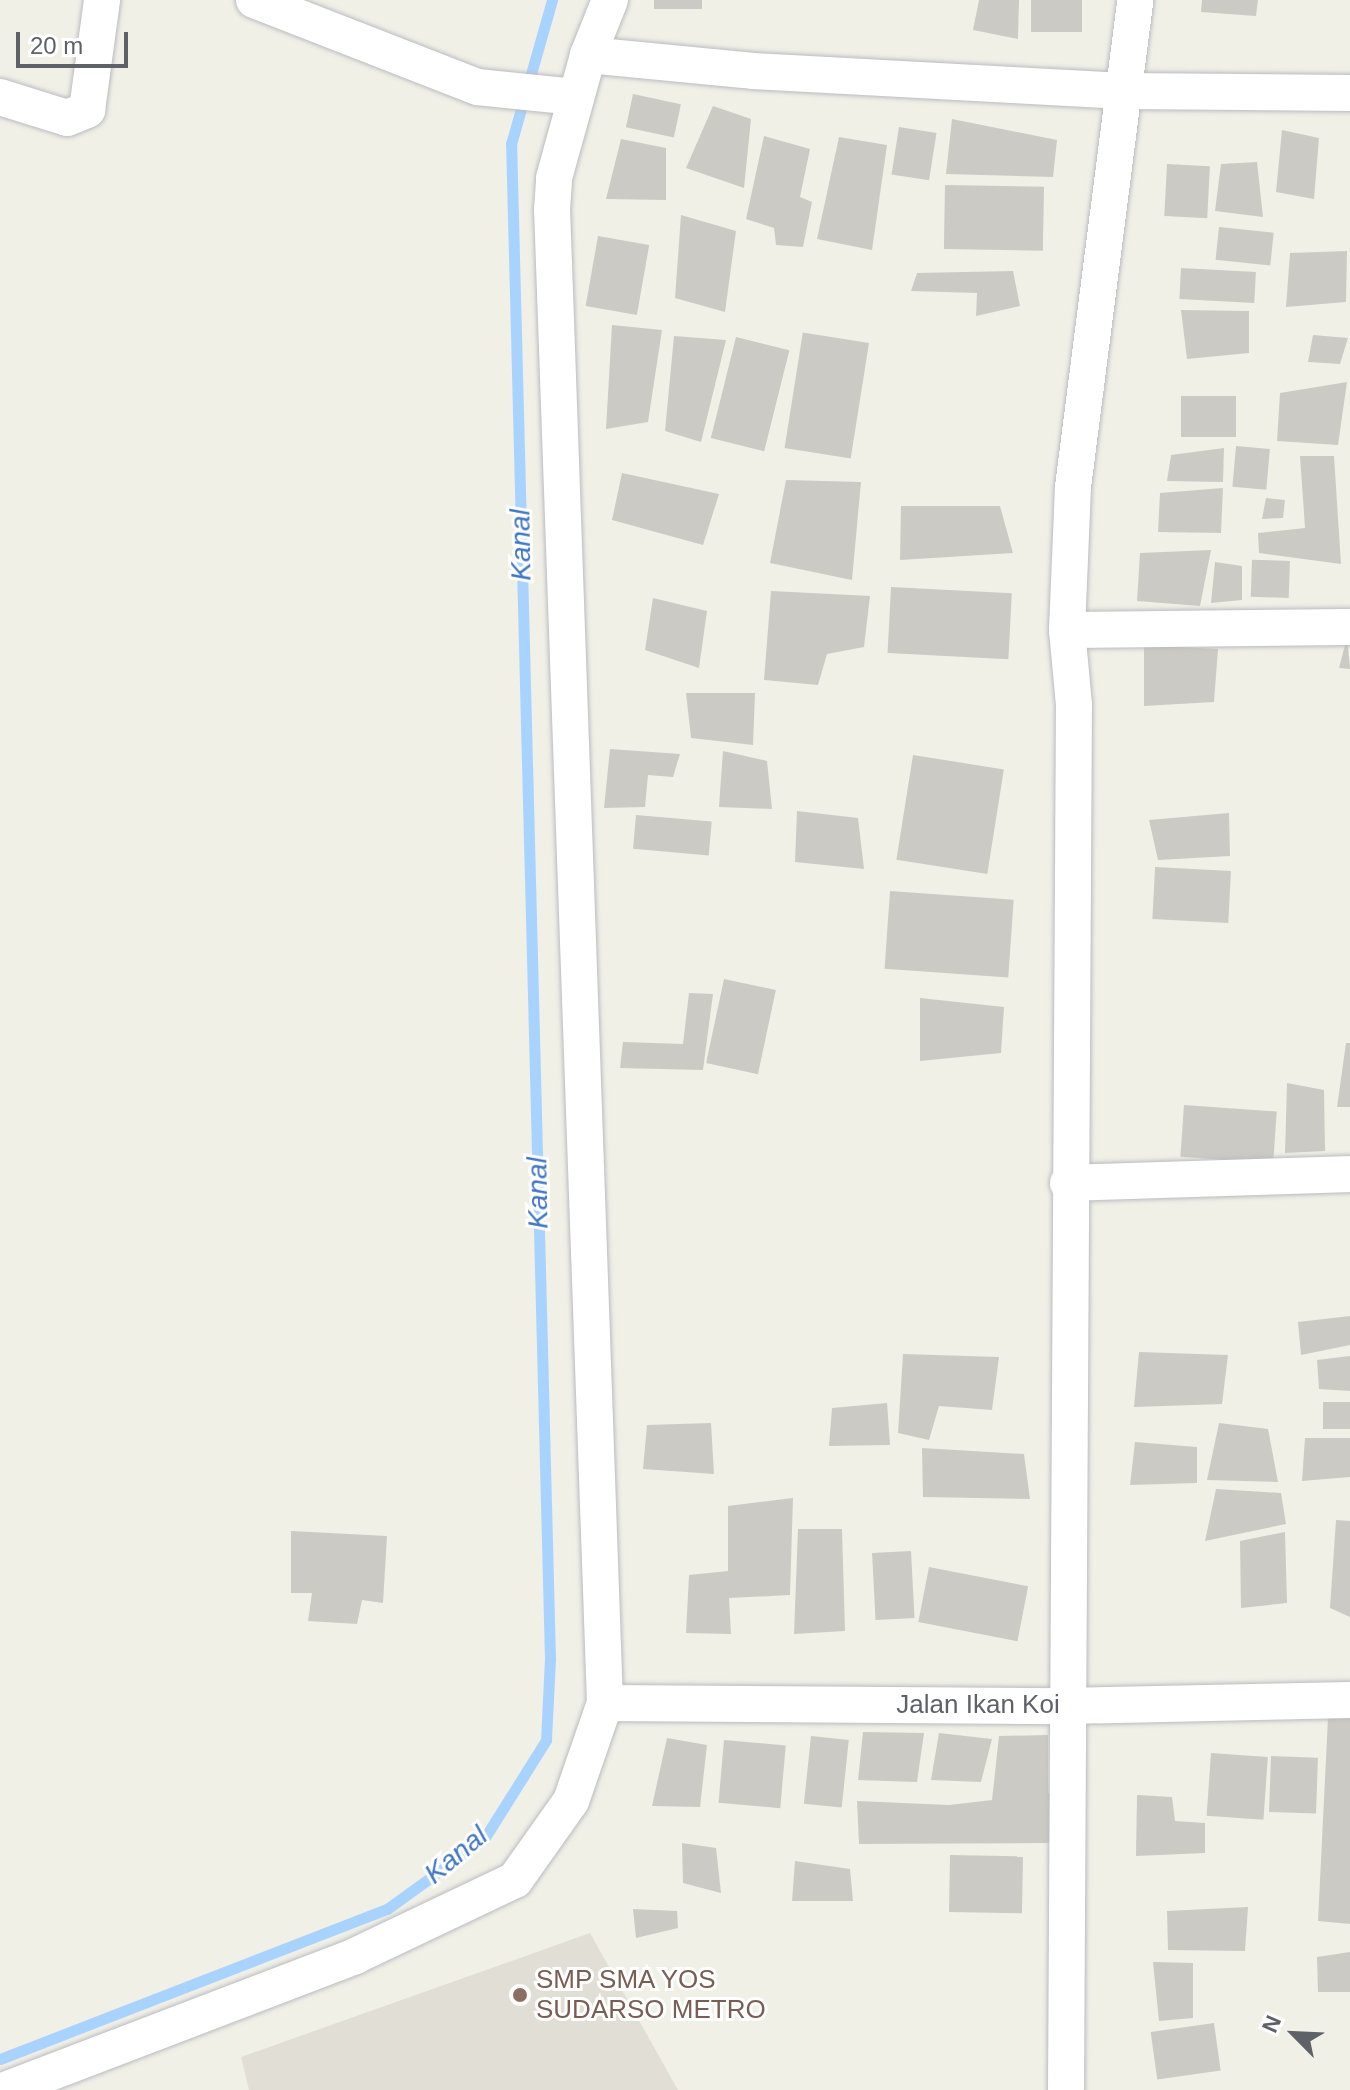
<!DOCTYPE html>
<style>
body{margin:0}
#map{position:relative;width:1350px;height:2090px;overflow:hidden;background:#f1f0e7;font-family:Arial,sans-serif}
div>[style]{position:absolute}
.education>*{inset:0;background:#e1dfd5}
.stream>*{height:11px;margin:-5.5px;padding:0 5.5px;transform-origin:5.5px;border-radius:5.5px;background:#a9d3ff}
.building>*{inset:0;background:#cccac4;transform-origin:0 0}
.roads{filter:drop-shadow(0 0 2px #b9bcc1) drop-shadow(0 0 2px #b9bcc1)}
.minor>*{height:36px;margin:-18px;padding:0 18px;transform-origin:18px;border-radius:18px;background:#fff}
.dots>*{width:22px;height:22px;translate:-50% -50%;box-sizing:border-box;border:4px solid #fff;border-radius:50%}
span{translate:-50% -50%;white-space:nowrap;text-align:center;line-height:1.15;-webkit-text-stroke:6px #fff;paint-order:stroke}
.street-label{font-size:26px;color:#5e6268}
.education-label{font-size:26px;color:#785e54}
.left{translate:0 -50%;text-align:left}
.water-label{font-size:28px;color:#3f75c4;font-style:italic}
.north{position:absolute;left:1254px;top:1994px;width:80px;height:80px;-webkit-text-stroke:6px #fff;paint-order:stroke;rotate:294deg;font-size:22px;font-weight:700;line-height:32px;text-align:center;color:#5e6268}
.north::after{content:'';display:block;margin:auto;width:28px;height:36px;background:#5e6268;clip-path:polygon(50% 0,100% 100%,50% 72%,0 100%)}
.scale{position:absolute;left:16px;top:32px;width:112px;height:36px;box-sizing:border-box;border:4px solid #5e6268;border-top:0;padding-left:10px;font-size:24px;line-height:28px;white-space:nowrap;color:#5e6268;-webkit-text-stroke:6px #fff;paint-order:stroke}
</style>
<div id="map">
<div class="education">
<div style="clip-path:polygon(590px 1933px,678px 2090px,249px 2090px,241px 2057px)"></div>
</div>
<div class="stream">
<div style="left:0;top:2059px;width:415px;rotate:-21.2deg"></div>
<div style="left:387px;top:1909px;width:120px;rotate:-35.8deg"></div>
<div style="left:484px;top:1839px;width:117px;rotate:-57.9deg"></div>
<div style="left:546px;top:1740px;width:81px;rotate:-87.2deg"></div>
<div style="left:550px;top:1659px;width:1516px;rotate:-91.47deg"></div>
<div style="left:511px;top:144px;width:150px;rotate:-74.1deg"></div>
</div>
<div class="building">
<div style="left:654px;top:0;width:48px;height:9px"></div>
<div style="clip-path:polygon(979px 0,1019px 0,1018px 39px,973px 30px)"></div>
<div style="left:1031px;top:0;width:51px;height:32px"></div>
<div style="clip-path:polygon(1202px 0,1258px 0,1256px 16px,1201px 12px)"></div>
<div style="left:633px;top:94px;width:49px;height:34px;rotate:12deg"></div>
<div style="clip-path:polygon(713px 106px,751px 119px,744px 188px,686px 168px)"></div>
<div style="clip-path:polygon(952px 119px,1057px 140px,1053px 177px,946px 174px)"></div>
<div style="left:899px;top:127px;width:38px;height:48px;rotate:9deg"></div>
<div style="clip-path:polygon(1282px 130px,1319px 138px,1314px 199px,1276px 192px)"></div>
<div style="clip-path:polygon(764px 136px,810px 149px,800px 197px,812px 202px,803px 247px,776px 245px,774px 228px,746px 219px)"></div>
<div style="clip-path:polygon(839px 137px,887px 145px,872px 250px,817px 239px)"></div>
<div style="clip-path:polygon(621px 139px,666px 148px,666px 200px,606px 199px)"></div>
<div style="clip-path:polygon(1257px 162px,1263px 217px,1215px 211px,1221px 164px)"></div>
<div style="left:1167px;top:164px;width:43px;height:52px;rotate:3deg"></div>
<div style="left:945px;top:185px;width:99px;height:64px;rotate:1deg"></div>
<div style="clip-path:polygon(681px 215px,736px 231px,725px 312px,675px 298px)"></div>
<div style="left:1219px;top:227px;width:55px;height:33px;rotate:6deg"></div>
<div style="left:598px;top:236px;width:52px;height:71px;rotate:10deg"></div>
<div style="clip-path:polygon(1347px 251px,1346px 302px,1286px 307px,1290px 253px)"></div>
<div style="left:1181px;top:268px;width:75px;height:31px;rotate:3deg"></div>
<div style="clip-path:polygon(1013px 271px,1020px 306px,976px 316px,977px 293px,911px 291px,917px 273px)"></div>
<div style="clip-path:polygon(1181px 310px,1249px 311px,1249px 353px,1187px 359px)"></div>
<div style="clip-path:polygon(612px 325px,662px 330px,648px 422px,606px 429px)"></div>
<div style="clip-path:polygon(1313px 335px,1348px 338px,1340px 364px,1308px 362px)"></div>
<div style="clip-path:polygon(674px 336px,726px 340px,701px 442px,665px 431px)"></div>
<div style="left:736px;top:337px;width:55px;height:104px;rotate:14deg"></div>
<div style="left:869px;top:343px;width:117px;height:67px;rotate:99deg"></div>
<div style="clip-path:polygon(1347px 382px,1338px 445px,1277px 441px,1280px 393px)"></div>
<div style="left:1236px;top:396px;width:41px;height:55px;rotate:90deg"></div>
<div style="left:1236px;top:446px;width:34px;height:41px;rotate:5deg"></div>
<div style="clip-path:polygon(1224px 448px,1223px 482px,1167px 481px,1171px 455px)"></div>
<div style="clip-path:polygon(1300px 456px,1334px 456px,1341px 564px,1259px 553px,1258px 533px,1305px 528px)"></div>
<div style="clip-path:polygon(622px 473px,719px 494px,703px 545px,612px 520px)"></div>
<div style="clip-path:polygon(786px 480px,861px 482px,852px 580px,770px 563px)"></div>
<div style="clip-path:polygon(1223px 488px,1221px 533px,1158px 532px,1160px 493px)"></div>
<div style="clip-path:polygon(1266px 498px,1285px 500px,1283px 518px,1262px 519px)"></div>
<div style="clip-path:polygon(901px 506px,1000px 506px,1013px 553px,900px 560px)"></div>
<div style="clip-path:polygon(1211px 550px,1200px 606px,1137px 601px,1140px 553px)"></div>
<div style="left:1290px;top:561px;width:37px;height:38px;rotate:92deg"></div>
<div style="clip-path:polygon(1215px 562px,1242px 566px,1242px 600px,1211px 603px)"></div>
<div style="left:891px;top:587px;width:121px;height:66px;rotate:3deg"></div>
<div style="clip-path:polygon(771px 591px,870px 596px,864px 647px,827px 654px,818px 685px,764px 680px)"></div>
<div style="clip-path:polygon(653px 598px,707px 611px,699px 668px,645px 650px)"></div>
<div style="clip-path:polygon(1347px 637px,1350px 669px,1339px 668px)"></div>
<div style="clip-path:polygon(1144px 645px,1218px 649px,1214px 702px,1144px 706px)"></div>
<div style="clip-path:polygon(686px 693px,755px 693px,753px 745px,691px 738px)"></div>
<div style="clip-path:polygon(610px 749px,680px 754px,673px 777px,648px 775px,645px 807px,604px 808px)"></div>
<div style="clip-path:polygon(723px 751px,767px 761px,772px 809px,719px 807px)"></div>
<div style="left:913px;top:755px;width:92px;height:106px;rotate:9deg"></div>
<div style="clip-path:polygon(797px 811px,858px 818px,864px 869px,795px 862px)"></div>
<div style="clip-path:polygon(1229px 813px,1230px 856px,1158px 860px,1149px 820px)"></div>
<div style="left:636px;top:815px;width:76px;height:34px;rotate:5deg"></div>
<div style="left:1231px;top:871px;width:52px;height:76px;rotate:93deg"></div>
<div style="left:890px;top:891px;width:124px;height:78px;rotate:4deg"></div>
<div style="left:724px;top:979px;width:53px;height:86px;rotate:12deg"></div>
<div style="clip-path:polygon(689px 993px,713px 994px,703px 1070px,620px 1068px,623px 1042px,683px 1044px)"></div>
<div style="clip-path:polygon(920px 998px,1004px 1007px,1001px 1053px,920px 1061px)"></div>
<div style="clip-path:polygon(1346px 1043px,1350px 1043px,1350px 1107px,1337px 1107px)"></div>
<div style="clip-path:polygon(1287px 1083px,1324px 1090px,1325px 1151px,1285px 1153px)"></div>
<div style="left:1184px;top:1105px;width:93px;height:52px;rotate:4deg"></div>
<div style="clip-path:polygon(1350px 1316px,1350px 1345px,1301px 1355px,1298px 1322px)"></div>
<div style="clip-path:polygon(1139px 1352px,1228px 1355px,1222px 1404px,1134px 1407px)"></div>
<div style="clip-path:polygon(903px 1354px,999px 1357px,992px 1410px,939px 1406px,929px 1440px,898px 1433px)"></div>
<div style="clip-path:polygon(1350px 1356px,1350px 1391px,1319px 1389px,1317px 1360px)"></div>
<div style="left:1350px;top:1402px;width:27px;height:27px;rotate:90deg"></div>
<div style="clip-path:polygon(887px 1403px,890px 1445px,829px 1446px,832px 1408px)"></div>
<div style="clip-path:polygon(711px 1423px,714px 1474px,643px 1469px,647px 1425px)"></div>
<div style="clip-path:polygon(1219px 1423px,1268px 1429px,1278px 1482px,1207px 1480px)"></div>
<div style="clip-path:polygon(1305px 1438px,1350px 1438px,1350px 1477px,1302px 1481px)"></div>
<div style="clip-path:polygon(1135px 1442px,1197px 1447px,1197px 1483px,1130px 1485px)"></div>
<div style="clip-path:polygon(922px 1448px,1024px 1454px,1030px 1499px,923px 1497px)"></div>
<div style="clip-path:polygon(1216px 1489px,1281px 1493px,1286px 1524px,1205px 1541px)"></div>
<div style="clip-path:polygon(793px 1498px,790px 1595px,729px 1598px,731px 1634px,686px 1633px,689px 1575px,728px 1571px,728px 1506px)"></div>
<div style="clip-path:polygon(1336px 1520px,1350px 1521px,1350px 1617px,1330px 1608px)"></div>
<div style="clip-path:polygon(798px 1529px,842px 1529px,845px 1631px,794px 1634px)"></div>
<div style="clip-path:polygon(291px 1531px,387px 1536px,383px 1603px,362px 1600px,357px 1624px,308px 1621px,312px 1593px,291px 1593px)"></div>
<div style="clip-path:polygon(1285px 1532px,1287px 1603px,1241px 1608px,1240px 1541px)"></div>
<div style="left:911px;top:1551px;width:67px;height:39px;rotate:87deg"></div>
<div style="left:929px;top:1567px;width:101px;height:56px;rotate:11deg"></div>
<div style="clip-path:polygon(1328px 1718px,1350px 1718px,1350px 1924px,1318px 1921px)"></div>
<div style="clip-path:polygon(863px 1732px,924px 1733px,917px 1782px,858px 1780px)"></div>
<div style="clip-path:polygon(939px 1733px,992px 1739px,981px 1782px,931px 1780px)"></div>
<div style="clip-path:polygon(1048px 1735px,1048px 1793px,1054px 1792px,1051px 1843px,859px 1844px,857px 1801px,949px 1805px,992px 1800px,999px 1736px)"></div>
<div style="left:811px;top:1736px;width:38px;height:68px;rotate:6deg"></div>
<div style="clip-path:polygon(667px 1738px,707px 1745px,700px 1807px,652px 1806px)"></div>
<div style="left:724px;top:1740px;width:62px;height:63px;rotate:5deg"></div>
<div style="left:1211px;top:1753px;width:57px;height:63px;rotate:4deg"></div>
<div style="left:1271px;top:1756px;width:47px;height:56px;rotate:2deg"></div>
<div style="clip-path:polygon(1137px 1795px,1172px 1797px,1175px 1821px,1205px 1823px,1205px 1853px,1136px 1856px)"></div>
<div style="clip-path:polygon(682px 1843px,716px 1848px,721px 1893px,683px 1883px)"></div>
<div style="left:950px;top:1855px;width:73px;height:57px;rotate:1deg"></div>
<div style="clip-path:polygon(795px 1861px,850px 1869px,853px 1901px,792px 1901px)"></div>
<div style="clip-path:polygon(1248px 1907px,1245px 1951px,1168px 1950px,1167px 1911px)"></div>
<div style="clip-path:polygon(633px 1909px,677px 1911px,678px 1928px,636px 1938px)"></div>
<div style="clip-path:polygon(1350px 1952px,1350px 1992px,1318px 1992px,1317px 1957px)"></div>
<div style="clip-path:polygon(1153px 1962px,1193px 1963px,1193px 2018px,1159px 2021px)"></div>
<div style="left:1214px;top:2023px;width:48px;height:64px;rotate:82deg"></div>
</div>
<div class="roads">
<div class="minor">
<div style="left:254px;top:0;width:239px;rotate:21.3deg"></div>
<div style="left:477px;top:87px;width:99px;rotate:5.8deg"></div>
<div style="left:610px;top:0;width:59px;rotate:111.8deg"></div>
<div style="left:588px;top:55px;width:166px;rotate:5.5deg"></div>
<div style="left:753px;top:71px;width:371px;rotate:3.1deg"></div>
<div style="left:1123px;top:91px;width:227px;rotate:0.5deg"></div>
<div style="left:0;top:97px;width:70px;rotate:17.4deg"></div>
<div style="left:67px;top:118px;width:22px;rotate:-22deg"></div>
<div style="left:87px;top:110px;width:111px;rotate:-82.2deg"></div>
<div style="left:1067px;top:630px;width:283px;rotate:-0.6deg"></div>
<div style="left:1068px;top:1183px;width:282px;rotate:-1.8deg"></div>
<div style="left:605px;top:1703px;width:461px;rotate:0.4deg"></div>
<div style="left:1066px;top:1706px;width:284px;rotate:-1.2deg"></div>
<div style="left:5px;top:2090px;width:375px;rotate:-20.9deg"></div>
<div style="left:355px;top:1956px;width:177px;rotate:-25.4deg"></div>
<div style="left:515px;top:1880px;width:97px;rotate:-54.7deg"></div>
<div style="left:571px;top:1801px;width:104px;rotate:-70.9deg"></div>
<div style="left:605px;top:1703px;width:1494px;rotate:-92.03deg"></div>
<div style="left:552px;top:210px;width:32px;rotate:-86deg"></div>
<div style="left:554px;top:178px;width:128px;rotate:-74.5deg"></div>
<div style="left:1066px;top:2090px;width:1385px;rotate:-89.67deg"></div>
<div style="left:1074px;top:705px;width:75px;rotate:-95.3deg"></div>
<div style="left:1067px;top:630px;width:143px;rotate:-87.6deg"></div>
<div style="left:1073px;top:487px;width:491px;rotate:-82.7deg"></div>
</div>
</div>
<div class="dots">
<div style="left:520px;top:1995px;background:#8d6e63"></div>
</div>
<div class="street-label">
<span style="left:978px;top:1705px">Jalan Ikan Koi</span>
</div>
<div class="education-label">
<span class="left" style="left:536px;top:1995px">SMP SMA YOS<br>SUDARSO METRO</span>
</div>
<div class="water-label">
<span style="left:521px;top:545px;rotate:-91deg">Kanal</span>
<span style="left:538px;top:1193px;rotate:-91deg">Kanal</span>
<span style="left:456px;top:1855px;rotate:-40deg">Kanal</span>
</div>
<div class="north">N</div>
<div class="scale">20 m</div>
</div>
